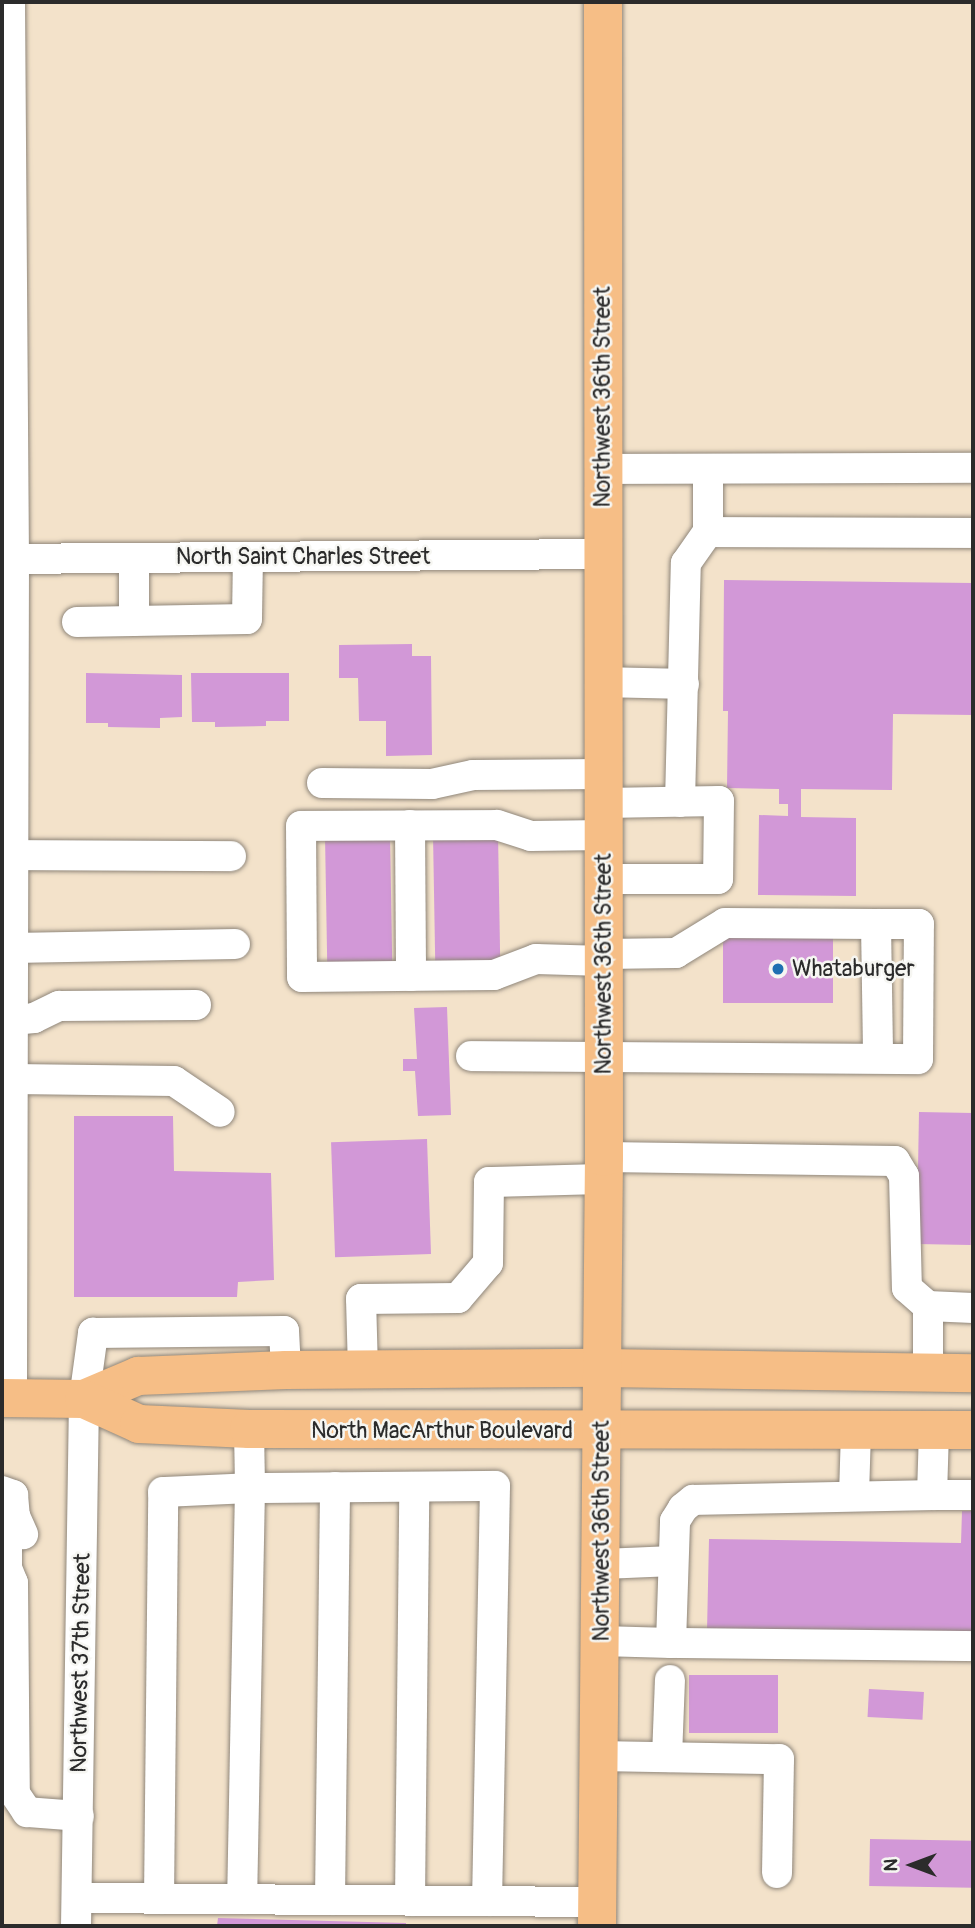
<!DOCTYPE html>
<style>
body{margin:0}
#map{position:relative;width:975px;height:1928px;overflow:hidden;background:#f3e2ca;font-family:Pangolin,sans-serif}
div>[style]{position:absolute}
.building>*{inset:0;background:#d298d7;transform-origin:0 0}
.roads{filter:drop-shadow(0 0 2px #8f867a) drop-shadow(0 0 2px #8f867a)}
.minor>*{height:30px;margin:-15px;padding:0 15px;transform-origin:15px;border-radius:15px;background:#fff}
.major>*{height:38px;margin:-19px;padding:0 19px;transform-origin:19px;border-radius:19px;background:#f6be86}
.dots>*{width:19px;height:19px;translate:-50% -50%;box-sizing:border-box;border:4px solid #f6f6f2;border-radius:50%}
span{translate:-50% -50%;white-space:nowrap;text-align:center;line-height:1.15;-webkit-text-stroke:5px #f6f6f2;paint-order:stroke}
.street-label{font-size:23px;color:#2b2b2b}
.poi-label{font-size:23px;color:#2b2b2b}
.left{translate:0 -50%;text-align:left}
.frame{position:absolute;inset:0;border:4px solid #2b2b2b;pointer-events:none}
.north{position:absolute;left:877px;top:1830px;width:70px;height:70px;-webkit-text-stroke:5px #f6f6f2;paint-order:stroke;rotate:270deg;font-size:19px;font-weight:700;line-height:28px;text-align:center;color:#2b2b2b}
.north::after{content:'';display:block;margin:auto;width:24px;height:32px;background:#2b2b2b;clip-path:polygon(50% 0,100% 100%,50% 72%,0 100%)}
</style>
<div id="map">
<div class="building">
<div style="clip-path:polygon(724px 580px,973px 583px,973px 715px,893px 714px,892px 790px,801px 789px,801px 817px,856px 818px,856px 896px,758px 895px,759px 815px,788px 816px,788px 804px,779px 804px,779px 789px,727px 788px,728px 711px,723px 711px)"></div>
<div style="clip-path:polygon(412px 644px,412px 656px,431px 656px,432px 755px,386px 756px,386px 721px,359px 721px,358px 678px,339px 678px,339px 645px)"></div>
<div style="clip-path:polygon(86px 673px,182px 675px,182px 717px,160px 718px,160px 728px,108px 727px,108px 723px,86px 723px)"></div>
<div style="clip-path:polygon(191px 673px,289px 673px,289px 721px,266px 721px,266px 726px,215px 727px,215px 722px,192px 722px)"></div>
<div style="left:498px;top:834px;width:131px;height:65px;rotate:89deg"></div>
<div style="left:390px;top:835px;width:133px;height:65px;rotate:89deg"></div>
<div style="left:723px;top:935px;width:110px;height:68px"></div>
<div style="clip-path:polygon(447px 1007px,451px 1115px,418px 1116px,415px 1071px,403px 1071px,403px 1059px,417px 1059px,414px 1008px)"></div>
<div style="left:919px;top:1112px;width:54px;height:132px;rotate:1deg"></div>
<div style="clip-path:polygon(74px 1116px,173px 1116px,174px 1171px,271px 1173px,274px 1280px,238px 1282px,237px 1297px,74px 1297px)"></div>
<div style="left:427px;top:1139px;width:115px;height:96px;rotate:88deg"></div>
<div style="clip-path:polygon(962px 1511px,973px 1511px,973px 1636px,707px 1631px,709px 1539px,961px 1543px)"></div>
<div style="left:689px;top:1675px;width:89px;height:58px"></div>
<div style="left:869px;top:1689px;width:55px;height:28px;rotate:3deg"></div>
<div style="left:870px;top:1839px;width:103px;height:47px;rotate:1deg"></div>
<div style="clip-path:polygon(218px 1918px,406px 1923px,406px 1926px,217px 1926px)"></div>
</div>
<div class="roads">
<div class="minor">
<div style="left:10px;top:2px;width:557px;rotate:89.59deg"></div>
<div style="left:14px;top:559px;width:839px;rotate:90.14deg"></div>
<div style="left:604px;top:469px;width:369px;rotate:-0.2deg"></div>
<div style="left:708px;top:532px;width:63px;rotate:-90deg"></div>
<div style="left:134px;top:558px;width:63px;rotate:90deg"></div>
<div style="left:2px;top:559px;width:602px;rotate:-0.48deg"></div>
<div style="left:77px;top:622px;width:170px;rotate:-1deg"></div>
<div style="left:247px;top:619px;width:62px;rotate:-89.1deg"></div>
<div style="left:604px;top:682px;width:80px;rotate:1.4deg"></div>
<div style="left:322px;top:783px;width:110px;rotate:0.5deg"></div>
<div style="left:432px;top:784px;width:42px;rotate:-12.4deg"></div>
<div style="left:473px;top:775px;width:131px;rotate:-0.4deg"></div>
<div style="left:680px;top:802px;width:239px;rotate:-88.6deg"></div>
<div style="left:686px;top:563px;width:38px;rotate:-55deg"></div>
<div style="left:708px;top:532px;width:265px;rotate:0.2deg"></div>
<div style="left:604px;top:803px;width:115px;rotate:-1deg"></div>
<div style="left:719px;top:801px;width:78px;rotate:90.7deg"></div>
<div style="left:718px;top:879px;width:114px;rotate:180deg"></div>
<div style="left:410px;top:825px;width:151px;rotate:89.6deg"></div>
<div style="left:604px;top:835px;width:73px;rotate:179.2deg"></div>
<div style="left:531px;top:836px;width:36px;rotate:-162deg"></div>
<div style="left:497px;top:825px;width:196px;rotate:179.7deg"></div>
<div style="left:301px;top:826px;width:151px;rotate:89.6deg"></div>
<div style="left:302px;top:977px;width:192px;rotate:-0.6deg"></div>
<div style="left:494px;top:975px;width:45px;rotate:-20.9deg"></div>
<div style="left:536px;top:959px;width:68px;rotate:1.7deg"></div>
<div style="left:13px;top:855px;width:218px;rotate:0.3deg"></div>
<div style="left:13px;top:948px;width:222px;rotate:-1deg"></div>
<div style="left:604px;top:954px;width:72px;rotate:-0.8deg"></div>
<div style="left:676px;top:953px;width:57px;rotate:-31.5deg"></div>
<div style="left:725px;top:923px;width:151px;rotate:0.4deg"></div>
<div style="left:876px;top:924px;width:134px;rotate:89.1deg"></div>
<div style="left:13px;top:1020px;width:21px;rotate:-5deg"></div>
<div style="left:34px;top:1018px;width:28px;rotate:-26deg"></div>
<div style="left:59px;top:1006px;width:137px;rotate:-0.4deg"></div>
<div style="left:471px;top:1056px;width:447px;rotate:0.4deg"></div>
<div style="left:918px;top:1059px;width:135px;rotate:-89.6deg"></div>
<div style="left:919px;top:924px;width:43px;rotate:180deg"></div>
<div style="left:13px;top:1079px;width:161px;rotate:0.7deg"></div>
<div style="left:174px;top:1081px;width:55px;rotate:34deg"></div>
<div style="left:604px;top:1157px;width:291px;rotate:0.8deg"></div>
<div style="left:895px;top:1161px;width:17px;rotate:59deg"></div>
<div style="left:904px;top:1176px;width:112px;rotate:88.5deg"></div>
<div style="left:907px;top:1288px;width:28px;rotate:41deg"></div>
<div style="left:363px;top:1370px;width:71px;rotate:-91.6deg"></div>
<div style="left:361px;top:1299px;width:97px;rotate:-0.6deg"></div>
<div style="left:458px;top:1298px;width:46px;rotate:-49.4deg"></div>
<div style="left:488px;top:1263px;width:81px;rotate:-89.3deg"></div>
<div style="left:489px;top:1182px;width:115px;rotate:-1.5deg"></div>
<div style="left:928px;top:1373px;width:67px;rotate:-90deg"></div>
<div style="left:928px;top:1306px;width:45px;rotate:2.5deg"></div>
<div style="left:249px;top:1429px;width:59px;rotate:89deg"></div>
<div style="left:250px;top:1488px;width:245px;rotate:-0.5deg"></div>
<div style="left:495px;top:1486px;width:415px;rotate:91.1deg"></div>
<div style="left:2px;top:1491px;width:12px;rotate:20deg"></div>
<div style="left:13px;top:1495px;width:21px;rotate:85deg"></div>
<div style="left:15px;top:1516px;width:20px;rotate:66deg"></div>
<div style="left:854px;top:1495px;width:64px;rotate:-88.2deg"></div>
<div style="left:932px;top:1495px;width:41px"></div>
<div style="left:15px;top:1516px;width:26px;rotate:108deg"></div>
<div style="left:7px;top:1541px;width:27px;rotate:90deg"></div>
<div style="left:7px;top:1568px;width:16px;rotate:68deg"></div>
<div style="left:13px;top:1583px;width:211px;rotate:89.5deg"></div>
<div style="left:15px;top:1794px;width:22px;rotate:56deg"></div>
<div style="left:27px;top:1812px;width:52px;rotate:4.4deg"></div>
<div style="left:603px;top:1564px;width:70px;rotate:-2.5deg"></div>
<div style="left:601px;top:1641px;width:70px;rotate:1.6deg"></div>
<div style="left:671px;top:1643px;width:122px;rotate:-88.1deg"></div>
<div style="left:675px;top:1521px;width:15px;rotate:-58deg"></div>
<div style="left:683px;top:1508px;width:13px;rotate:-39deg"></div>
<div style="left:693px;top:1500px;width:239px;rotate:-1.2deg"></div>
<div style="left:932px;top:1495px;width:64px;rotate:-88.2deg"></div>
<div style="left:671px;top:1643px;width:302px;rotate:0.6deg"></div>
<div style="left:599px;top:1756px;width:180px;rotate:1deg"></div>
<div style="left:779px;top:1759px;width:114px;rotate:91deg"></div>
<div style="left:667px;top:1757px;width:77px;rotate:-87.8deg"></div>
<div style="left:78px;top:1898px;width:519px;rotate:0.44deg"></div>
<div style="left:159px;top:1899px;width:407px;rotate:-89.4deg"></div>
<div style="left:163px;top:1492px;width:87px;rotate:-2.6deg"></div>
<div style="left:250px;top:1488px;width:411px;rotate:91.1deg"></div>
<div style="left:330px;top:1900px;width:413px;rotate:-89.3deg"></div>
<div style="left:410px;top:1901px;width:414px;rotate:-89.4deg"></div>
<div style="left:76px;top:1926px;width:527px;rotate:-89.13deg"></div>
<div style="left:84px;top:1399px;width:67px;rotate:-82.2deg"></div>
<div style="left:93px;top:1333px;width:191px;rotate:-0.6deg"></div>
<div style="left:284px;top:1331px;width:39px;rotate:87deg"></div>
</div>
<div class="major">
<div style="left:2px;top:1398px;width:82px;rotate:0.7deg"></div>
<div style="left:84px;top:1399px;width:59px;rotate:-23.1deg"></div>
<div style="left:138px;top:1376px;width:148px;rotate:-2.3deg"></div>
<div style="left:286px;top:1370px;width:317px;rotate:-0.4deg"></div>
<div style="left:603px;top:1368px;width:370px;rotate:0.8deg"></div>
<div style="left:84px;top:1399px;width:60px;rotate:24.4deg"></div>
<div style="left:139px;top:1424px;width:110px;rotate:2.6deg"></div>
<div style="left:249px;top:1429px;width:724px;rotate:0.08deg"></div>
<div style="left:597px;top:1926px;width:769px;rotate:-89.48deg"></div>
<div style="left:604px;top:1157px;width:1155px;rotate:-90.05deg"></div>
</div>
</div>
<div class="dots">
<div style="left:778px;top:969px;background:#1f6fb2"></div>
</div>
<div class="street-label">
<span style="left:603px;top:397px;rotate:-90deg">Northwest 36th Street</span>
<span style="left:303px;top:557px">North Saint Charles Street</span>
<span style="left:604px;top:964px;rotate:-90deg">Northwest 36th Street</span>
<span style="left:442px;top:1431px">North MacArthur Boulevard</span>
<span style="left:602px;top:1531px;rotate:-90deg">Northwest 36th Street</span>
<span style="left:81px;top:1663px;rotate:-89deg">Northwest 37th Street</span>
</div>
<div class="poi-label">
<span class="left" style="left:792px;top:969px">Whataburger</span>
</div>
<div class="frame"></div>
<div class="north">N</div>
</div>
